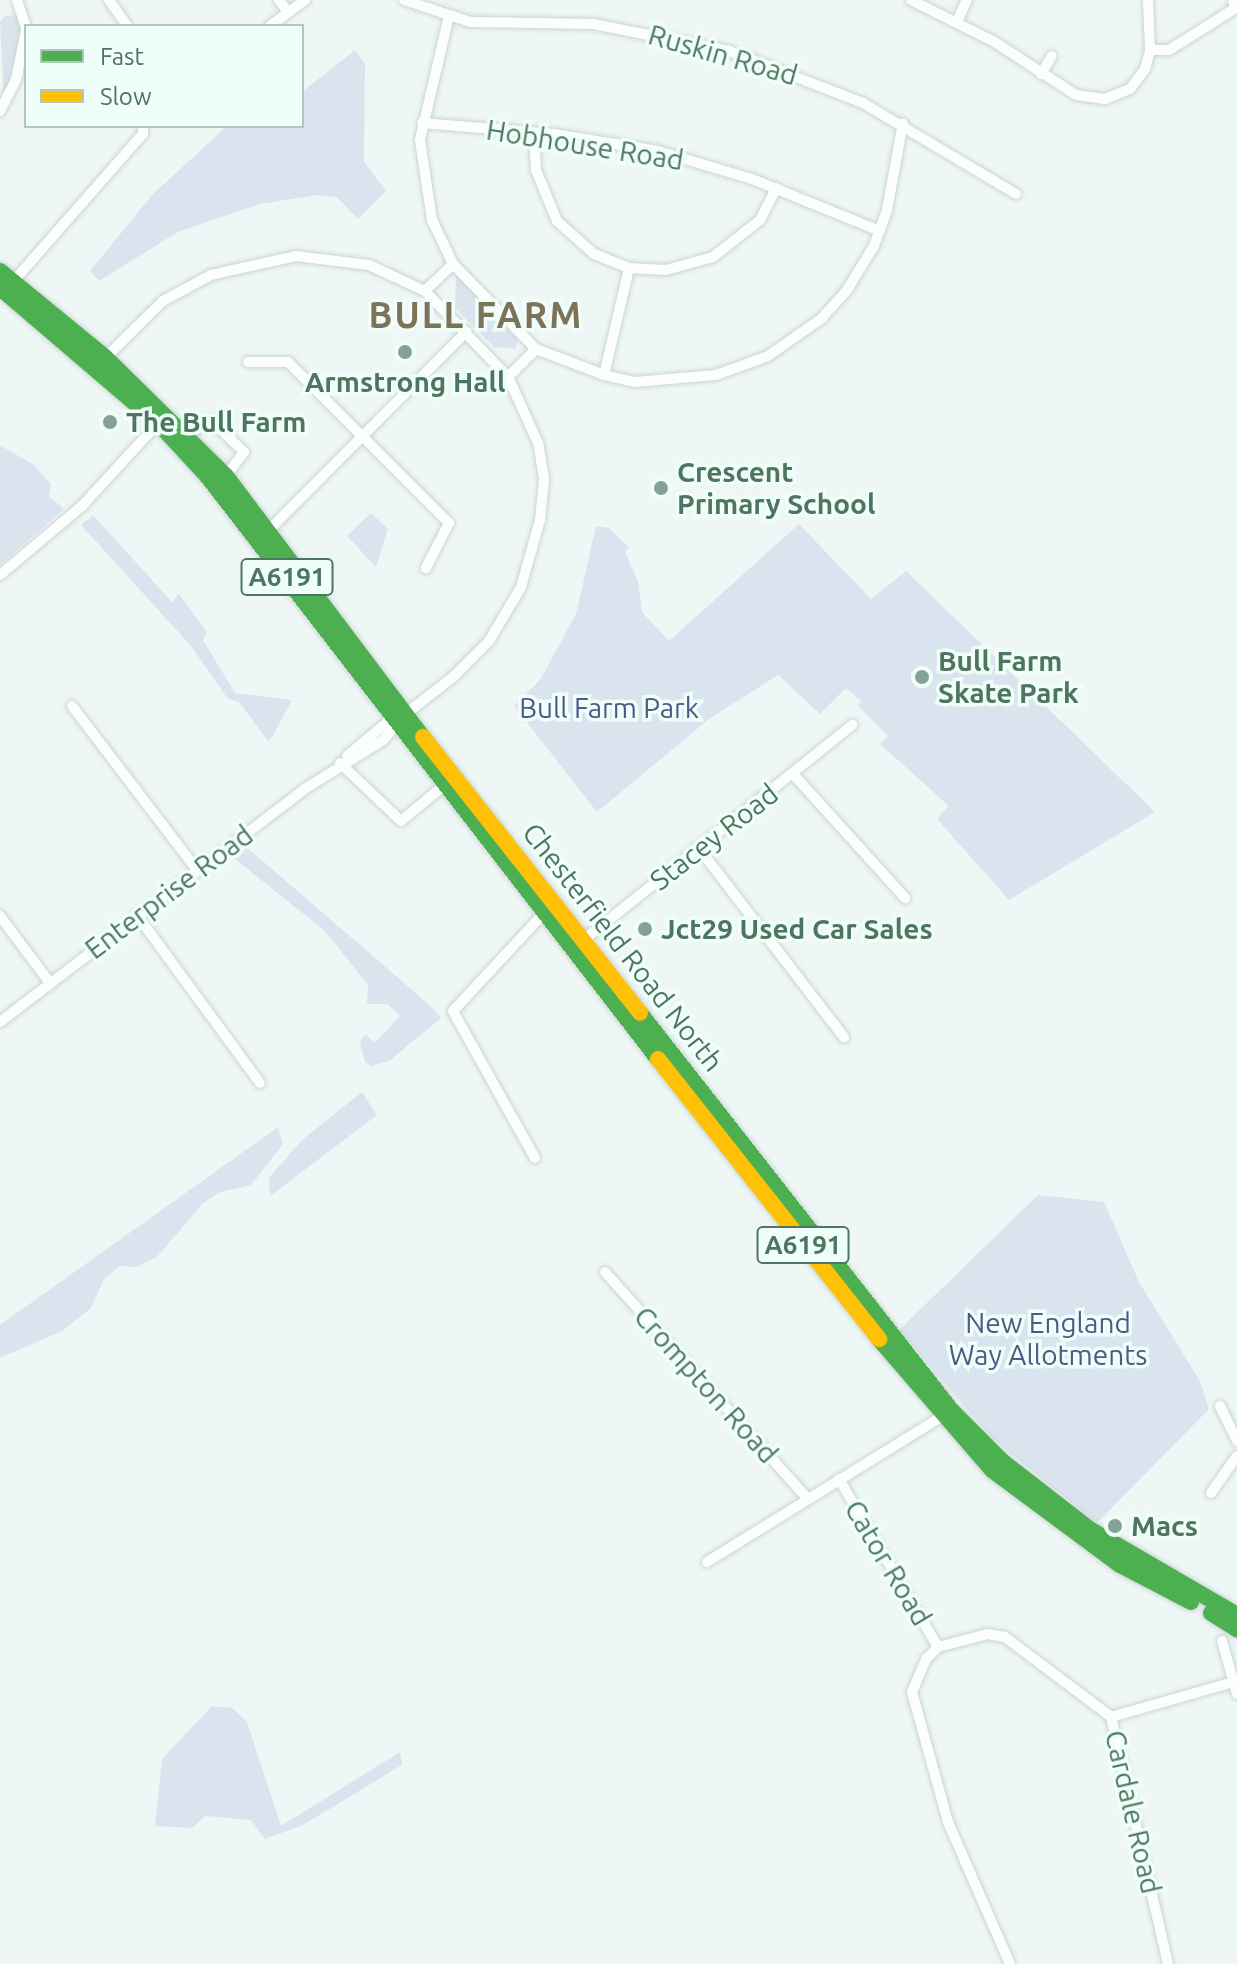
<!DOCTYPE html>
<style>
body{margin:0}
#map{position:relative;width:1237px;height:1964px;overflow:hidden;background:#eef7f5;font-family:Ubuntu,sans-serif}
div>[style]{position:absolute}
.green>*{inset:0;background:#dae4ee}
.roads{filter:drop-shadow(0 0 2px #cbd5d1) drop-shadow(0 0 2px #cbd5d1)}
.street>*{height:10px;margin:-5px;padding:0 5px;transform-origin:5px;border-radius:5px;background:#fcfefe}
.fast>*{height:16px;margin:-8px;padding:0 8px;transform-origin:8px;border-radius:8px;background:#4caf50}
.slow>*{height:16px;margin:-8px;padding:0 8px;transform-origin:8px;border-radius:8px;background:#ffc107}
.dots>*{width:22px;height:22px;translate:-50% -50%;box-sizing:border-box;border:4px solid #f0fefa;border-radius:50%}
span{translate:-50% -50%;white-space:nowrap;text-align:center;line-height:1.15;-webkit-text-stroke:7px #f0fefa;paint-order:stroke}
.shield-label span{padding:2px 6px;background:#f0fefa;border:2px solid;border-radius:6px;-webkit-text-stroke-width:0}
.shield-label{font-size:26px;color:#4e755f;font-weight:700}
.street-label{font-size:28px;color:#4e755f}
.poi-label{font-size:28px;color:#4e755f;font-weight:700}
.left{translate:0 -50%;text-align:left}
.park-label{font-size:28px;color:#4d5a86}
.district-label{font-size:36px;color:#7d7359;font-weight:700;letter-spacing:2px}
.legend{position:absolute;left:24px;top:24px;width:280px;height:104px;box-sizing:border-box;background:#f0fefa;border:2px solid #afc7bc;margin:0;padding:10px 14px;list-style:none;font-size:24px;color:#4e755f}
.legend li{display:flex;align-items:center;gap:16px;height:40px}
.legend b{width:40px;border:2px solid #afc7bc}
</style>
<div id="map">
<div class="green">
<div style="clip-path:polygon(17px 15px,22px 29px,4px 101px,0 22px,5px 16px)"></div>
<div style="clip-path:polygon(355px 50px,365px 64px,364px 162px,386px 191px,358px 219px,337px 197px,317px 195px,260px 204px,178px 232px,99px 281px,90px 271px,153px 194px,227px 126px,302px 126px,302px 92px)"></div>
<div style="clip-path:polygon(456px 275px,517px 339px,516px 349px,494px 347px,455px 308px)"></div>
<div style="clip-path:polygon(0 445px,34px 465px,51px 485px,49px 496px,64px 509px,0 565px)"></div>
<div style="clip-path:polygon(371px 513px,388px 529px,376px 567px,347px 536px)"></div>
<div style="clip-path:polygon(93px 515px,172px 602px,179px 594px,207px 632px,203px 640px,235px 693px,292px 700px,272px 737px,268px 741px,239px 702px,228px 699px,191px 646px,81px 525px)"></div>
<div style="clip-path:polygon(799px 524px,871px 599px,906px 571px,1155px 812px,1009px 900px,937px 819px,949px 806px,880px 744px,888px 736px,858px 706px,861px 701px,846px 688px,820px 714px,778px 675px,709px 719px,597px 812px,514px 706px,540px 680px,576px 614px,596px 526px,609px 528px,629px 547px,625px 552px,638px 581px,642px 612px,669px 641px)"></div>
<div style="clip-path:polygon(244px 845px,433px 1008px,441px 1018px,389px 1061px,372px 1066px,365px 1062px,360px 1042px,365px 1034px,375px 1043px,400px 1016px,387px 1004px,367px 1004px,368px 985px,325px 931px,230px 855px)"></div>
<div style="clip-path:polygon(362px 1092px,377px 1115px,270px 1196px,269px 1178px,302px 1140px)"></div>
<div style="clip-path:polygon(278px 1127px,283px 1144px,251px 1185px,221px 1192px,203px 1203px,157px 1257px,136px 1267px,120px 1266px,104px 1279px,91px 1308px,62px 1331px,0 1358px,0 1325px)"></div>
<div style="clip-path:polygon(1038px 1195px,1104px 1202px,1139px 1282px,1200px 1381px,1209px 1409px,1097px 1523px,993px 1439px,899px 1330px)"></div>
<div style="clip-path:polygon(212px 1706px,232px 1708px,247px 1722px,281px 1826px,400px 1752px,402px 1765px,303px 1825px,265px 1839px,251px 1820px,205px 1816px,192px 1828px,155px 1826px,162px 1759px)"></div>
</div>
<div class="roads">
<div class="street">
<div style="left:17px;top:0;width:28px;rotate:72deg"></div>
<div style="left:109px;top:0;width:32px;rotate:55deg"></div>
<div style="left:279px;top:0;width:15px;rotate:53deg"></div>
<div style="left:404px;top:0;width:70px;rotate:18.4deg"></div>
<div style="left:470px;top:22px;width:123px;rotate:0.9deg"></div>
<div style="left:593px;top:24px;width:139px;rotate:11.2deg"></div>
<div style="left:729px;top:51px;width:144px;rotate:21.2deg"></div>
<div style="left:863px;top:103px;width:178px;rotate:30.7deg"></div>
<div style="left:911px;top:0;width:92px;rotate:26.6deg"></div>
<div style="left:993px;top:41px;width:99px;rotate:33deg"></div>
<div style="left:1076px;top:95px;width:29px;rotate:8deg"></div>
<div style="left:1105px;top:99px;width:27px;rotate:-22deg"></div>
<div style="left:1130px;top:89px;width:25px;rotate:-53deg"></div>
<div style="left:1145px;top:69px;width:20px;rotate:-75deg"></div>
<div style="left:1150px;top:50px;width:50px;rotate:-92.3deg"></div>
<div style="left:449px;top:16px;width:127px;rotate:103.2deg"></div>
<div style="left:420px;top:140px;width:81px;rotate:81.5deg"></div>
<div style="left:432px;top:220px;width:49px;rotate:64.5deg"></div>
<div style="left:453px;top:264px;width:119px;rotate:45.7deg"></div>
<div style="left:536px;top:349px;width:73px;rotate:20.9deg"></div>
<div style="left:604px;top:375px;width:32px;rotate:13deg"></div>
<div style="left:635px;top:382px;width:81px;rotate:-4.9deg"></div>
<div style="left:716px;top:375px;width:55px;rotate:-20.1deg"></div>
<div style="left:768px;top:356px;width:66px;rotate:-35.1deg"></div>
<div style="left:822px;top:318px;width:38px;rotate:-48deg"></div>
<div style="left:847px;top:290px;width:52px;rotate:-58.5deg"></div>
<div style="left:874px;top:246px;width:38px;rotate:-70deg"></div>
<div style="left:887px;top:210px;width:88px;rotate:-79.6deg"></div>
<div style="left:957px;top:22px;width:24px;rotate:-66deg"></div>
<div style="left:270px;top:26px;width:44px;rotate:-36.6deg"></div>
<div style="left:1150px;top:50px;width:19px"></div>
<div style="left:1169px;top:50px;width:44px;rotate:-31.9deg"></div>
<div style="left:1206px;top:27px;width:35px;rotate:-33deg"></div>
<div style="left:1235px;top:8px;width:8px;rotate:-104deg"></div>
<div style="left:1041px;top:74px;width:21px;rotate:-59deg"></div>
<div style="left:0;top:111px;width:35px;rotate:-63deg"></div>
<div style="left:16px;top:80px;width:51px;rotate:-78.7deg"></div>
<div style="left:422px;top:123px;width:132px;rotate:4.8deg"></div>
<div style="left:554px;top:134px;width:105px;rotate:9.3deg"></div>
<div style="left:658px;top:151px;width:98px;rotate:16.6deg"></div>
<div style="left:752px;top:179px;width:138px;rotate:22.1deg"></div>
<div style="left:534px;top:133px;width:37px;rotate:87deg"></div>
<div style="left:536px;top:170px;width:55px;rotate:67.6deg"></div>
<div style="left:557px;top:221px;width:50px;rotate:41.7deg"></div>
<div style="left:594px;top:254px;width:38px;rotate:22deg"></div>
<div style="left:629px;top:268px;width:37px;rotate:3deg"></div>
<div style="left:666px;top:270px;width:49px;rotate:-15.5deg"></div>
<div style="left:713px;top:257px;width:60px;rotate:-38.2deg"></div>
<div style="left:760px;top:220px;width:36px;rotate:-63deg"></div>
<div style="left:11px;top:284px;width:200px;rotate:-48.7deg"></div>
<div style="left:143px;top:134px;width:8px;rotate:-90deg"></div>
<div style="left:425px;top:291px;width:39px;rotate:-44deg"></div>
<div style="left:248px;top:362px;width:40px"></div>
<div style="left:288px;top:362px;width:228px;rotate:45deg"></div>
<div style="left:449px;top:523px;width:51px;rotate:117.1deg"></div>
<div style="left:604px;top:375px;width:110px;rotate:-76.8deg"></div>
<div style="left:508px;top:377px;width:40px;rotate:-45deg"></div>
<div style="left:188px;top:434px;width:27px;rotate:-31deg"></div>
<div style="left:211px;top:420px;width:46px;rotate:44.1deg"></div>
<div style="left:244px;top:452px;width:30px;rotate:127deg"></div>
<div style="left:266px;top:533px;width:284px;rotate:-45.1deg"></div>
<div style="left:0;top:575px;width:107px;rotate:-40.1deg"></div>
<div style="left:82px;top:506px;width:115px;rotate:-47.5deg"></div>
<div style="left:72px;top:706px;width:206px;rotate:52.7deg"></div>
<div style="left:347px;top:756px;width:64px;rotate:-39.9deg"></div>
<div style="left:340px;top:763px;width:84px;rotate:43.6deg"></div>
<div style="left:401px;top:821px;width:61px;rotate:-39.7deg"></div>
<div style="left:794px;top:775px;width:166px;rotate:47.9deg"></div>
<div style="left:698px;top:847px;width:240px;rotate:52.5deg"></div>
<div style="left:137px;top:915px;width:208px;rotate:53.8deg"></div>
<div style="left:0;top:916px;width:84px;rotate:53.3deg"></div>
<div style="left:580px;top:943px;width:349px;rotate:-38.7deg"></div>
<div style="left:0;top:1022px;width:385px;rotate:-37.4deg"></div>
<div style="left:306px;top:788px;width:91px;rotate:-31.9deg"></div>
<div style="left:383px;top:740px;width:36px;rotate:-48deg"></div>
<div style="left:407px;top:713px;width:58px;rotate:-38deg"></div>
<div style="left:453px;top:677px;width:51px;rotate:-45deg"></div>
<div style="left:489px;top:641px;width:63px;rotate:-59.3deg"></div>
<div style="left:521px;top:587px;width:70px;rotate:-74.2deg"></div>
<div style="left:540px;top:520px;width:41px;rotate:-84.4deg"></div>
<div style="left:544px;top:479px;width:36px;rotate:-99deg"></div>
<div style="left:538px;top:443px;width:72px;rotate:-114.4deg"></div>
<div style="left:508px;top:377px;width:120px;rotate:-134deg"></div>
<div style="left:425px;top:291px;width:62px;rotate:-155.1deg"></div>
<div style="left:369px;top:265px;width:74px;rotate:-173deg"></div>
<div style="left:296px;top:256px;width:87px;rotate:167.4deg"></div>
<div style="left:211px;top:275px;width:55px;rotate:151.6deg"></div>
<div style="left:163px;top:301px;width:84px;rotate:135.5deg"></div>
<div style="left:535px;top:1158px;width:168px;rotate:-119.2deg"></div>
<div style="left:453px;top:1011px;width:137px;rotate:-47.1deg"></div>
<div style="left:605px;top:1272px;width:303px;rotate:48.2deg"></div>
<div style="left:1220px;top:1406px;width:39px;rotate:64deg"></div>
<div style="left:839px;top:1479px;width:195px;rotate:59.5deg"></div>
<div style="left:1211px;top:1493px;width:45px;rotate:-54.9deg"></div>
<div style="left:707px;top:1562px;width:281px;rotate:-31.8deg"></div>
<div style="left:1222px;top:1641px;width:55px;rotate:74.2deg"></div>
<div style="left:1111px;top:1717px;width:128px;rotate:-15.9deg"></div>
<div style="left:1010px;top:1964px;width:155px;rotate:-113.6deg"></div>
<div style="left:948px;top:1822px;width:135px;rotate:-105.5deg"></div>
<div style="left:912px;top:1692px;width:36px;rotate:-67deg"></div>
<div style="left:926px;top:1659px;width:17px;rotate:-45deg"></div>
<div style="left:938px;top:1647px;width:52px;rotate:-14.6deg"></div>
<div style="left:988px;top:1634px;width:17px;rotate:10deg"></div>
<div style="left:1005px;top:1637px;width:133px;rotate:37deg"></div>
<div style="left:1111px;top:1717px;width:253px;rotate:77deg"></div>
</div>
<div class="fast">
<div style="left:0;top:271px;width:136px;rotate:39.3deg"></div>
<div style="left:105px;top:357px;width:170px;rotate:44.5deg"></div>
<div style="left:226px;top:476px;width:327px;rotate:53deg"></div>
<div style="left:0;top:288px;width:208px;rotate:40.5deg"></div>
<div style="left:158px;top:423px;width:74px;rotate:47.2deg"></div>
<div style="left:208px;top:477px;width:736px;rotate:52.29deg"></div>
<div style="left:640px;top:1013px;width:506px;rotate:51.91deg"></div>
<div style="left:952px;top:1411px;width:71px;rotate:45deg"></div>
<div style="left:1002px;top:1461px;width:113px;rotate:37.8deg"></div>
<div style="left:1091px;top:1530px;width:169px;rotate:30.2deg"></div>
<div style="left:879px;top:1339px;width:173px;rotate:49.2deg"></div>
<div style="left:992px;top:1470px;width:159px;rotate:36.6deg"></div>
<div style="left:1120px;top:1565px;width:80px;rotate:27.5deg"></div>
<div style="left:1211px;top:1613px;width:31px;rotate:32deg"></div>
</div>
<div class="slow">
<div style="left:423px;top:737px;width:351px;rotate:51.8deg"></div>
<div style="left:658px;top:1059px;width:357px;rotate:51.7deg"></div>
</div>
</div>
<div class="dots">
<div style="left:405px;top:352px;background:#86a294"></div>
<div style="left:110px;top:422px;background:#86a294"></div>
<div style="left:661px;top:488px;background:#86a294"></div>
<div style="left:922px;top:677px;background:#86a294"></div>
<div style="left:645px;top:929px;background:#86a294"></div>
<div style="left:1115px;top:1526px;background:#86a294"></div>
</div>
<div class="shield-label">
<span style="left:287px;top:577px">A6191</span>
<span style="left:803px;top:1245px">A6191</span>
</div>
<div class="street-label">
<span style="left:723px;top:55px;rotate:16deg">Ruskin Road</span>
<span style="left:585px;top:145px;rotate:9deg">Hobhouse Road</span>
<span style="left:714px;top:837px;rotate:-38deg">Stacey Road</span>
<span style="left:169px;top:892px;rotate:-37deg">Enterprise Road</span>
<span style="left:623px;top:947px;rotate:52deg">Chesterfield Road North</span>
<span style="left:706px;top:1385px;rotate:48deg">Crompton Road</span>
<span style="left:888px;top:1563px;rotate:59deg">Cator Road</span>
<span style="left:1133px;top:1812px;rotate:77deg">Cardale Road</span>
</div>
<div class="poi-label">
<span style="left:405px;top:382px">Armstrong Hall</span>
<span class="left" style="left:126px;top:422px">The Bull Farm</span>
<span class="left" style="left:677px;top:488px">Crescent<br>Primary School</span>
<span class="left" style="left:938px;top:677px">Bull Farm<br>Skate Park</span>
<span class="left" style="left:661px;top:929px">Jct29 Used Car Sales</span>
<span class="left" style="left:1131px;top:1526px">Macs</span>
</div>
<div class="park-label">
<span style="left:609px;top:708px">Bull Farm Park</span>
<span style="left:1048px;top:1339px">New England<br>Way Allotments</span>
</div>
<div class="district-label">
<span style="left:476px;top:315px">BULL FARM</span>
</div>
<ul class="legend">
<li><b style="height:10px;background:#4caf50"></b>Fast</li>
<li><b style="height:10px;background:#ffc107"></b>Slow</li>
</ul>
</div>
